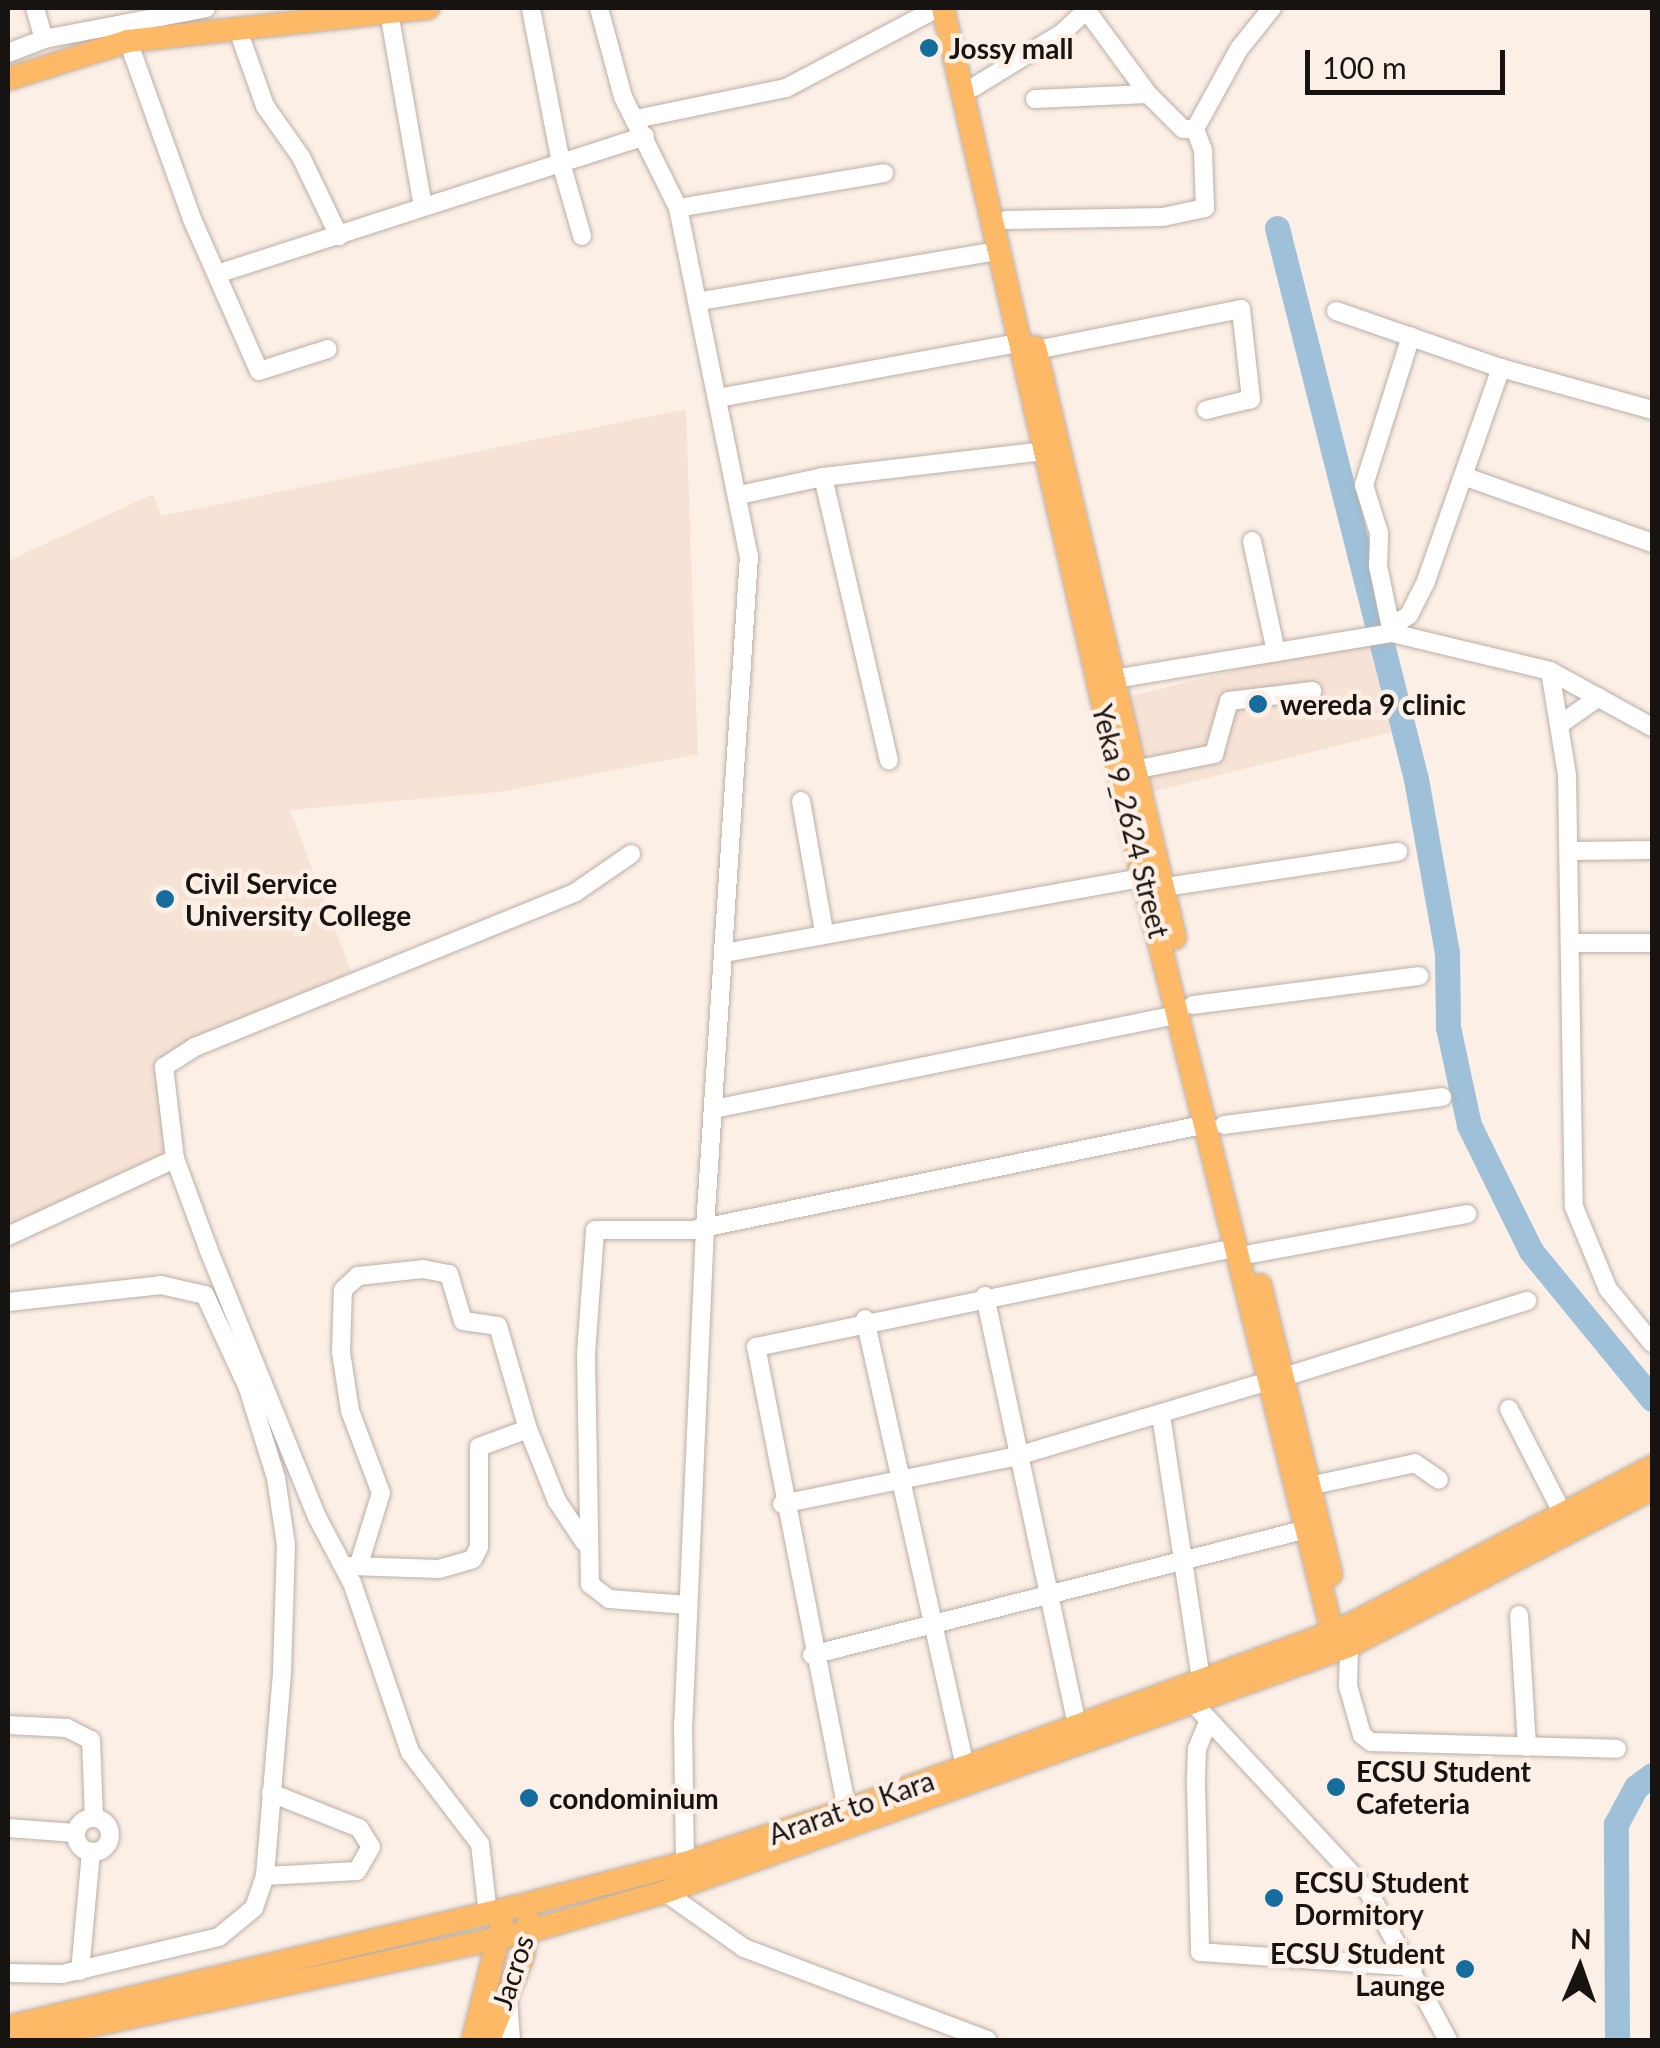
<!DOCTYPE html>
<style>
body{margin:0}
#map{position:relative;width:1660px;height:2048px;overflow:hidden;background:#fcefe5;font-family:Lato,sans-serif}
div>[style]{position:absolute}
.built>*{inset:0;background:#f7e3d5;transform-origin:0 0}
.river>*{height:25px;margin:-12.5px;padding:0 12.5px;transform-origin:12.5px;border-radius:12.5px;background:#9ec0d8}
.roads{filter:drop-shadow(0 0 2px #bbafa6) drop-shadow(0 0 2px #bbafa6)}
.minor>*{height:18px;margin:-9px;padding:0 9px;transform-origin:9px;border-radius:9px;background:#fff}
.minor>.ring{margin:-9px;padding:0;box-sizing:content-box;background:none;border:18px solid #fff;border-radius:50%}
.major>*{height:22px;margin:-11px;padding:0 11px;transform-origin:11px;border-radius:11px;background:#fdb966}
.dots>*{width:28px;height:28px;translate:-50% -50%;box-sizing:border-box;border:5px solid #fcefe5;border-radius:50%}
span{translate:-50% -50%;white-space:nowrap;text-align:center;line-height:1.15;-webkit-text-stroke:9px #fcefe5;paint-order:stroke}
.poi-label{font-size:28px;color:#171310;font-weight:700}
.left{translate:0 -50%;text-align:left}
.right{translate:-100% -50%;text-align:right}
.street-label{font-size:28px;color:#171310}
.frame{position:absolute;inset:0;border:10px solid #171310;pointer-events:none}
.north{position:absolute;left:1530px;top:1918px;width:100px;height:100px;-webkit-text-stroke:8px #fcefe5;paint-order:stroke;rotate:2deg;font-size:28px;font-weight:700;line-height:40px;text-align:center;color:#171310}
.north::after{content:'';display:block;margin:auto;width:35px;height:45px;background:#171310;clip-path:polygon(50% 0,100% 100%,50% 72%,0 100%)}
.scale{position:absolute;left:1305px;top:50px;width:200px;height:45px;box-sizing:border-box;border:5px solid #171310;border-top:0;padding-left:12px;font-size:30px;line-height:35px;white-space:nowrap;color:#171310;-webkit-text-stroke:8px #fcefe5;paint-order:stroke}
</style>
<div id="map">
<div class="built">
<div style="clip-path:polygon(686px 409px,698px 754px,500px 792px,290px 810px,357px 987px,169px 1068px,183px 1165px,8px 1229px,8px 561px,153px 494px,161px 516px)"></div>
<div style="left:1380px;top:634px;width:98px;height:270px;rotate:76deg"></div>
</div>
<div class="river">
<div style="left:1277px;top:228px;width:568px;rotate:75.84deg"></div>
<div style="left:1416px;top:779px;width:177px;rotate:79.9deg"></div>
<div style="left:1447px;top:953px;width:74px;rotate:89.2deg"></div>
<div style="left:1448px;top:1027px;width:100px;rotate:77.9deg"></div>
<div style="left:1469px;top:1125px;width:140px;rotate:63.8deg"></div>
<div style="left:1531px;top:1251px;width:191px;rotate:50.7deg"></div>
<div style="left:1617px;top:2040px;width:216px;rotate:-90.3deg"></div>
<div style="left:1616px;top:1824px;width:42px;rotate:-61.6deg"></div>
<div style="left:1636px;top:1787px;width:20px;rotate:-37deg"></div>
</div>
<div class="roads">
<div class="minor">
<div style="left:35px;top:8px;width:32px;rotate:74deg"></div>
<div style="left:599px;top:8px;width:92px;rotate:74.9deg"></div>
<div style="left:623px;top:97px;width:124px;rotate:63.6deg"></div>
<div style="left:678px;top:208px;width:355px;rotate:78.5deg"></div>
<div style="left:749px;top:556px;width:672px;rotate:93.75deg"></div>
<div style="left:705px;top:1227px;width:496px;rotate:92.5deg"></div>
<div style="left:683px;top:1723px;width:140px;rotate:89.2deg"></div>
<div style="left:389px;top:12px;width:197px;rotate:80.1deg"></div>
<div style="left:238px;top:30px;width:81px;rotate:70.4deg"></div>
<div style="left:265px;top:106px;width:62px;rotate:54.8deg"></div>
<div style="left:301px;top:157px;width:88px;rotate:64.3deg"></div>
<div style="left:128px;top:41px;width:189px;rotate:70.2deg"></div>
<div style="left:192px;top:219px;width:166px;rotate:66.2deg"></div>
<div style="left:259px;top:371px;width:72px;rotate:-17.7deg"></div>
<div style="left:8px;top:53px;width:39px;rotate:-21deg"></div>
<div style="left:44px;top:39px;width:165px;rotate:-10.8deg"></div>
<div style="left:974px;top:87px;width:103px;rotate:-31.5deg"></div>
<div style="left:1062px;top:33px;width:37px;rotate:-43deg"></div>
<div style="left:1035px;top:99px;width:113px;rotate:-2.5deg"></div>
<div style="left:636px;top:119px;width:153px;rotate:-11.7deg"></div>
<div style="left:786px;top:88px;width:172px;rotate:-27.8deg"></div>
<div style="left:1195px;top:129px;width:91px;rotate:-61.2deg"></div>
<div style="left:1239px;top:49px;width:53px;rotate:-51.2deg"></div>
<div style="left:678px;top:208px;width:209px;rotate:-9.6deg"></div>
<div style="left:1006px;top:220px;width:157px;rotate:-1.1deg"></div>
<div style="left:1163px;top:217px;width:43px;rotate:-12.1deg"></div>
<div style="left:1205px;top:208px;width:58px;rotate:-92deg"></div>
<div style="left:1203px;top:150px;width:22px;rotate:-111deg"></div>
<div style="left:1195px;top:129px;width:12px;rotate:180deg"></div>
<div style="left:1183px;top:129px;width:49px;rotate:-135deg"></div>
<div style="left:1148px;top:94px;width:103px;rotate:-126.3deg"></div>
<div style="left:582px;top:236px;width:76px;rotate:-106deg"></div>
<div style="left:561px;top:163px;width:88px;rotate:-17.8deg"></div>
<div style="left:217px;top:274px;width:361px;rotate:-17.9deg"></div>
<div style="left:561px;top:163px;width:158px;rotate:-101deg"></div>
<div style="left:701px;top:301px;width:304px;rotate:-9.6deg"></div>
<div style="left:1336px;top:311px;width:175px;rotate:19.1deg"></div>
<div style="left:1501px;top:368px;width:157px;rotate:15.5deg"></div>
<div style="left:1036px;top:350px;width:209px;rotate:-11.3deg"></div>
<div style="left:1241px;top:309px;width:91px;rotate:83.7deg"></div>
<div style="left:1251px;top:399px;width:46px;rotate:166.3deg"></div>
<div style="left:718px;top:398px;width:305px;rotate:-10.4deg"></div>
<div style="left:823px;top:477px;width:223px;rotate:-6.7deg"></div>
<div style="left:1466px;top:477px;width:197px;rotate:19.5deg"></div>
<div style="left:739px;top:495px;width:86px;rotate:-12.1deg"></div>
<div style="left:823px;top:477px;width:291px;rotate:76.9deg"></div>
<div style="left:1252px;top:541px;width:114px;rotate:77.8deg"></div>
<div style="left:1394px;top:625px;width:18px;rotate:-34deg"></div>
<div style="left:1409px;top:615px;width:38px;rotate:-63deg"></div>
<div style="left:1426px;top:581px;width:226px;rotate:-70.6deg"></div>
<div style="left:1392px;top:633px;width:68px;rotate:-101.8deg"></div>
<div style="left:1378px;top:566px;width:33px;rotate:-88deg"></div>
<div style="left:1379px;top:533px;width:50px;rotate:-107.4deg"></div>
<div style="left:1364px;top:485px;width:156px;rotate:-72.5deg"></div>
<div style="left:1550px;top:671px;width:105px;rotate:80.7deg"></div>
<div style="left:1567px;top:775px;width:432px;rotate:89.1deg"></div>
<div style="left:1574px;top:1207px;width:89px;rotate:67.5deg"></div>
<div style="left:1608px;top:1289px;width:70px;rotate:50.8deg"></div>
<div style="left:1114px;top:679px;width:282px;rotate:-9.4deg"></div>
<div style="left:1392px;top:633px;width:163px;rotate:13.5deg"></div>
<div style="left:1550px;top:671px;width:116px;rotate:28.8deg"></div>
<div style="left:1562px;top:723px;width:45px;rotate:-35.1deg"></div>
<div style="left:1134px;top:770px;width:82px;rotate:-11.3deg"></div>
<div style="left:1214px;top:754px;width:55px;rotate:-74.2deg"></div>
<div style="left:1229px;top:701px;width:84px;rotate:-6.9deg"></div>
<div style="left:801px;top:801px;width:133px;rotate:80deg"></div>
<div style="left:1569px;top:851px;width:83px;rotate:-0.7deg"></div>
<div style="left:1152px;top:889px;width:249px;rotate:-8.6deg"></div>
<div style="left:1571px;top:943px;width:81px"></div>
<div style="left:724px;top:953px;width:435px;rotate:-10.2deg"></div>
<div style="left:1193px;top:1005px;width:228px;rotate:-7.3deg"></div>
<div style="left:714px;top:1109px;width:475px;rotate:-11.5deg"></div>
<div style="left:1224px;top:1125px;width:220px;rotate:-7.3deg"></div>
<div style="left:8px;top:1236px;width:184px;rotate:-24.8deg"></div>
<div style="left:1251px;top:1254px;width:220px;rotate:-10.5deg"></div>
<div style="left:985px;top:1296px;width:440px;rotate:77.9deg"></div>
<div style="left:8px;top:1302px;width:154px;rotate:-6.3deg"></div>
<div style="left:161px;top:1285px;width:45px;rotate:12.8deg"></div>
<div style="left:205px;top:1295px;width:102px;rotate:65.2deg"></div>
<div style="left:248px;top:1388px;width:94px;rotate:72.7deg"></div>
<div style="left:276px;top:1478px;width:68px;rotate:81.5deg"></div>
<div style="left:286px;top:1545px;width:128px;rotate:91.8deg"></div>
<div style="left:282px;top:1673px;width:204px;rotate:94.8deg"></div>
<div style="left:265px;top:1876px;width:34px;rotate:109deg"></div>
<div style="left:254px;top:1908px;width:45px;rotate:140.4deg"></div>
<div style="left:219px;top:1937px;width:161px;rotate:166.7deg"></div>
<div style="left:62px;top:1974px;width:54px;rotate:-178.9deg"></div>
<div style="left:865px;top:1319px;width:469px;rotate:77.4deg"></div>
<div style="left:1284px;top:1377px;width:255px;rotate:-17.4deg"></div>
<div style="left:1509px;top:1409px;width:118px;rotate:62.8deg"></div>
<div style="left:1161px;top:1415px;width:268px;rotate:81.4deg"></div>
<div style="left:1309px;top:1486px;width:108px;rotate:-12.2deg"></div>
<div style="left:1415px;top:1463px;width:29px;rotate:35deg"></div>
<div style="left:782px;top:1504px;width:240px;rotate:-11.5deg"></div>
<div style="left:1017px;top:1456px;width:262px;rotate:-16.6deg"></div>
<div style="left:359px;top:1564px;width:74px;rotate:-72.8deg"></div>
<div style="left:381px;top:1493px;width:88px;rotate:-110.7deg"></div>
<div style="left:350px;top:1411px;width:60px;rotate:-98.7deg"></div>
<div style="left:341px;top:1352px;width:62px;rotate:-88.2deg"></div>
<div style="left:343px;top:1290px;width:21px;rotate:-43deg"></div>
<div style="left:358px;top:1276px;width:65px;rotate:-6.1deg"></div>
<div style="left:423px;top:1269px;width:26px;rotate:11deg"></div>
<div style="left:449px;top:1274px;width:49px;rotate:73.4deg"></div>
<div style="left:463px;top:1321px;width:35px;rotate:8deg"></div>
<div style="left:498px;top:1326px;width:107px;rotate:73.8deg"></div>
<div style="left:528px;top:1429px;width:78px;rotate:68.1deg"></div>
<div style="left:557px;top:1501px;width:50px;rotate:56.3deg"></div>
<div style="left:350px;top:1566px;width:89px;rotate:1.9deg"></div>
<div style="left:439px;top:1569px;width:35px;rotate:-16deg"></div>
<div style="left:473px;top:1559px;width:13px;rotate:-63deg"></div>
<div style="left:479px;top:1547px;width:100px;rotate:-90deg"></div>
<div style="left:479px;top:1447px;width:52px;rotate:-20.2deg"></div>
<div style="left:688px;top:1605px;width:79px;rotate:-175.7deg"></div>
<div style="left:609px;top:1599px;width:24px;rotate:-142deg"></div>
<div style="left:590px;top:1584px;width:230px;rotate:-91deg"></div>
<div style="left:586px;top:1354px;width:124px;rotate:-85.8deg"></div>
<div style="left:595px;top:1230px;width:98px"></div>
<div style="left:693px;top:1230px;width:525px;rotate:-11.65deg"></div>
<div style="left:1519px;top:1615px;width:132px;rotate:86.5deg"></div>
<div style="left:1349px;top:1646px;width:40px;rotate:91.4deg"></div>
<div style="left:1348px;top:1686px;width:51px;rotate:74.1deg"></div>
<div style="left:1362px;top:1735px;width:11px;rotate:38deg"></div>
<div style="left:1371px;top:1742px;width:246px;rotate:1.6deg"></div>
<div style="left:812px;top:1655px;width:507px;rotate:-14.28deg"></div>
<div style="left:1195px;top:1705px;width:254px;rotate:47.1deg"></div>
<div style="left:1368px;top:1891px;width:169px;rotate:61.8deg"></div>
<div style="left:8px;top:1725px;width:59px;rotate:2.9deg"></div>
<div style="left:67px;top:1728px;width:27px;rotate:27deg"></div>
<div style="left:91px;top:1740px;width:78px;rotate:87.8deg"></div>
<div style="left:1207px;top:1725px;width:26px;rotate:113deg"></div>
<div style="left:1197px;top:1749px;width:35px;rotate:92deg"></div>
<div style="left:1196px;top:1784px;width:168px;rotate:88.6deg"></div>
<div style="left:1200px;top:1952px;width:214px;rotate:4deg"></div>
<div style="left:847px;top:1810px;width:472px;rotate:-101.1deg"></div>
<div style="left:756px;top:1347px;width:488px;rotate:-11.7deg"></div>
<div class="ring" style="left:76px;top:1818px;width:16px;height:16px"></div>
<div style="left:8px;top:1828px;width:67px;rotate:4.3deg"></div>
<div style="left:265px;top:1876px;width:92px;rotate:-3.1deg"></div>
<div style="left:357px;top:1871px;width:28px;rotate:-60deg"></div>
<div style="left:371px;top:1847px;width:22px;rotate:-122deg"></div>
<div style="left:359px;top:1828px;width:95px;rotate:-158.3deg"></div>
<div style="left:665px;top:1892px;width:97px;rotate:35.3deg"></div>
<div style="left:744px;top:1948px;width:260px;rotate:20.7deg"></div>
<div style="left:488px;top:1914px;width:70px;rotate:-96.5deg"></div>
<div style="left:480px;top:1844px;width:116px;rotate:-127.3deg"></div>
<div style="left:410px;top:1752px;width:179px;rotate:-108.9deg"></div>
<div style="left:352px;top:1583px;width:75px;rotate:-117.9deg"></div>
<div style="left:317px;top:1517px;width:290px;rotate:-112.1deg"></div>
<div style="left:208px;top:1248px;width:95px;rotate:-110.3deg"></div>
<div style="left:175px;top:1159px;width:93px;rotate:-96.8deg"></div>
<div style="left:164px;top:1067px;width:37px;rotate:-33deg"></div>
<div style="left:195px;top:1047px;width:411px;rotate:-22.1deg"></div>
<div style="left:576px;top:892px;width:67px;rotate:-34.6deg"></div>
<div style="left:80px;top:1971px;width:120px;rotate:-84.7deg"></div>
<div style="left:508px;top:1997px;width:43px;rotate:86deg"></div>
</div>
<div class="major">
<div style="left:943px;top:8px;width:893px;rotate:77.05deg"></div>
<div style="left:1143px;top:878px;width:793px;rotate:75.91deg"></div>
<div style="left:8px;top:79px;width:126px;rotate:-17.6deg"></div>
<div style="left:128px;top:41px;width:302px;rotate:-6.3deg"></div>
<div style="left:1035px;top:347px;width:607px;rotate:76.67deg"></div>
<div style="left:1260px;top:1285px;width:298px;rotate:76.2deg"></div>
<div style="left:8px;top:2027px;width:537px;rotate:-13.34deg"></div>
<div style="left:531px;top:1903px;width:159px;rotate:-14.6deg"></div>
<div style="left:685px;top:1863px;width:170px;rotate:-18.1deg"></div>
<div style="left:847px;top:1810px;width:529px;rotate:-20.11deg"></div>
<div style="left:1344px;top:1628px;width:348px;rotate:-27.6deg"></div>
<div style="left:24px;top:2040px;width:514px;rotate:-12.12deg"></div>
<div style="left:527px;top:1932px;width:144px;rotate:-16.2deg"></div>
<div style="left:665px;top:1892px;width:727px;rotate:-19.78deg"></div>
<div style="left:1349px;top:1646px;width:341px;rotate:-27.4deg"></div>
<div style="left:473px;top:2040px;width:121px;rotate:-76.1deg"></div>
<div style="left:489px;top:2040px;width:88px;rotate:-68.1deg"></div>
<div style="left:522px;top:1958px;width:38px;rotate:-79deg"></div>
</div>
</div>
<div class="dots">
<div style="left:929px;top:48px;background:#166d9d"></div>
<div style="left:1258px;top:704px;background:#166d9d"></div>
<div style="left:165px;top:899px;background:#166d9d"></div>
<div style="left:1336px;top:1787px;background:#166d9d"></div>
<div style="left:529px;top:1798px;background:#166d9d"></div>
<div style="left:1274px;top:1898px;background:#166d9d"></div>
<div style="left:1465px;top:1969px;background:#166d9d"></div>
</div>
<div class="poi-label">
<span class="left" style="left:949px;top:48px">Jossy mall</span>
<span class="left" style="left:1280px;top:704px">wereda 9 clinic</span>
<span class="left" style="left:185px;top:899px">Civil Service<br>University College</span>
<span class="left" style="left:1356px;top:1787px">ECSU Student<br>Cafeteria</span>
<span class="left" style="left:549px;top:1798px">condominium</span>
<span class="left" style="left:1294px;top:1898px">ECSU Student<br>Dormitory</span>
<span class="right" style="left:1445px;top:1969px">ECSU Student<br>Launge</span>
</div>
<div class="street-label">
<span style="left:1131px;top:821px;rotate:76deg">Yeka 9_2624 Street</span>
<span style="left:851px;top:1807px;rotate:-19deg">Ararat to Kara</span>
<span style="left:512px;top:1972px;rotate:-72deg">Jacros</span>
</div>
<div class="frame"></div>
<div class="north">N</div>
<div class="scale">100 m</div>
</div>
